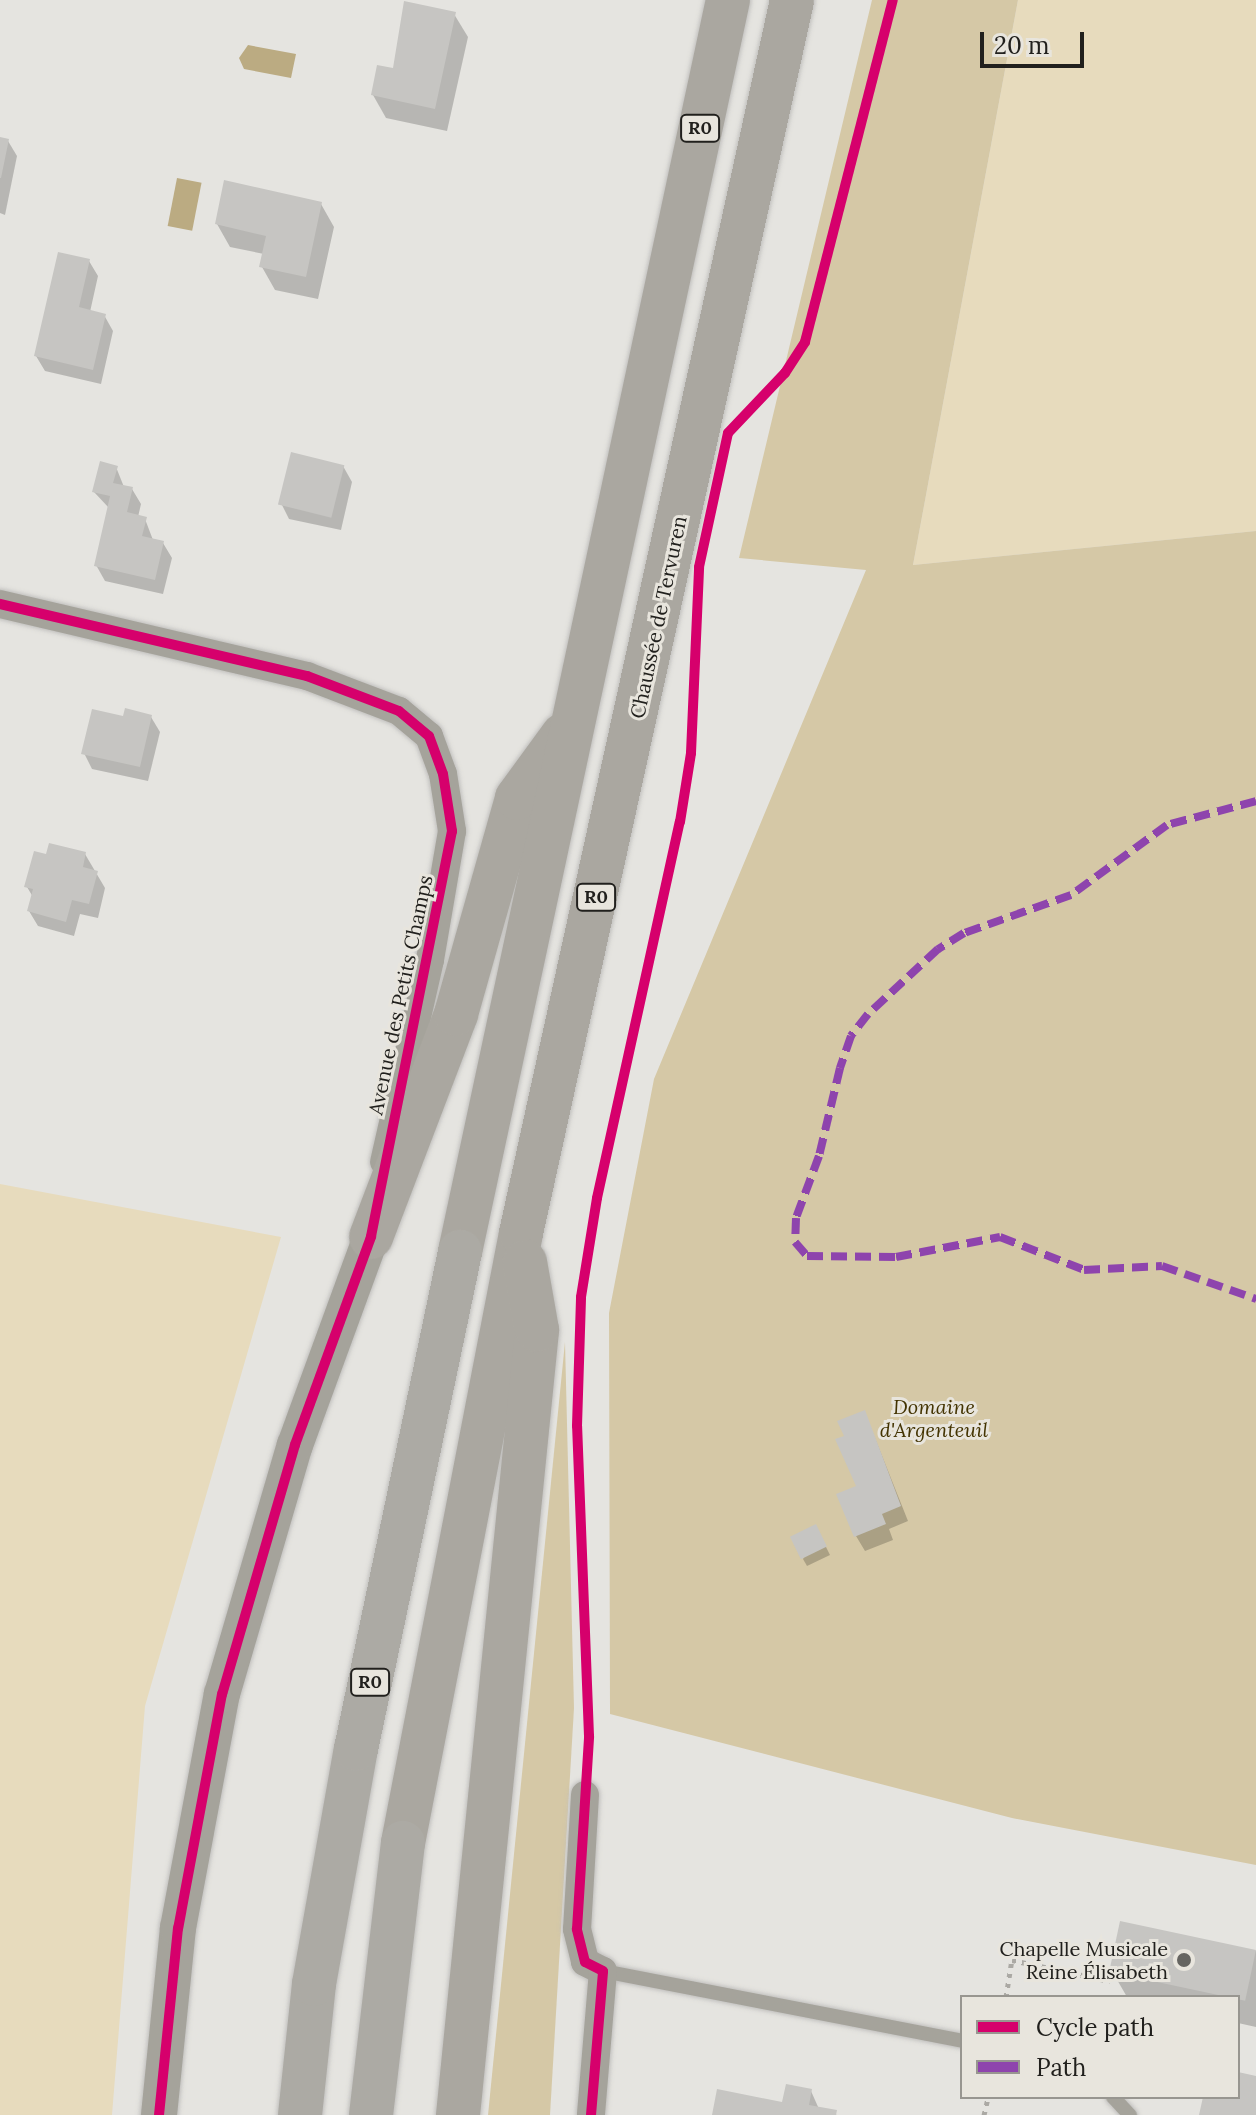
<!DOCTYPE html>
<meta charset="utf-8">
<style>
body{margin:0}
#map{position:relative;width:1256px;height:2115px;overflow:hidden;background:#e5e4e0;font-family:Lora,serif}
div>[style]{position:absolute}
.green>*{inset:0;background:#e7dbbd}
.forest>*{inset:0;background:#d5c8a6}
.water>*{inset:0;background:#bbab82;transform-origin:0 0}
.shadow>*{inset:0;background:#0003}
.building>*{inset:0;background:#c6c5c2;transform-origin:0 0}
.path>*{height:5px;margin-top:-2.5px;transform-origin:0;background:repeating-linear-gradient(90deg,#aba9a4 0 4px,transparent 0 10px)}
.roads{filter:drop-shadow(0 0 2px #c1c0be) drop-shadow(0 0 2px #c1c0be)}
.service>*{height:14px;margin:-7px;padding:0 7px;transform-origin:7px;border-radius:7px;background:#a5a39b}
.minor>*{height:28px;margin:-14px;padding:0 14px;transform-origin:14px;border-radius:14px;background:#a5a39b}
.tertiary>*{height:36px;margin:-18px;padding:0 18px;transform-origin:18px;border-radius:18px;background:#a5a39b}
.trunk>*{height:44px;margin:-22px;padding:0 22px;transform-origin:22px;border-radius:22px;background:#aaa7a0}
.motorway>*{height:44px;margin:-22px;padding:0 22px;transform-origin:22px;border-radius:22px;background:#acaaa4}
.quiet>*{height:8px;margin-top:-4px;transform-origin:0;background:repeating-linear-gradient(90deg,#8e44ad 0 16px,transparent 0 24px)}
.cycleway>*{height:10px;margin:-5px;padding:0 5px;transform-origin:5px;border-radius:5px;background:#d6006c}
.dots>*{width:22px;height:22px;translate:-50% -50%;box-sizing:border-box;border:4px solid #e8e5dd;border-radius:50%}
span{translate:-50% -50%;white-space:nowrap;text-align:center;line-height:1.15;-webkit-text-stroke:6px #e8e5dd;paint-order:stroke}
.shield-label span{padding:2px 6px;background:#e8e5dd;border:2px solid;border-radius:6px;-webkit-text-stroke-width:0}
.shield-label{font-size:18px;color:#21201d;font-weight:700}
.street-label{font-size:20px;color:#21201d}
.park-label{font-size:20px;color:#433301;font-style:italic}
.poi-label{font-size:20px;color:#21201d}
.right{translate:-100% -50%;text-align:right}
.legend{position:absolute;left:960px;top:1995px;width:280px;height:104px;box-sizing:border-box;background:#e8e5dd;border:2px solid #989690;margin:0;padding:10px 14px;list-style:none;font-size:24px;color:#21201d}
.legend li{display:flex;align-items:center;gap:16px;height:40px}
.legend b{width:40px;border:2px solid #989690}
.scale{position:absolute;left:980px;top:32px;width:104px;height:36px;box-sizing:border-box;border:4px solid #21201d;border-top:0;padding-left:10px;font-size:24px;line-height:28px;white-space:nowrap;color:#21201d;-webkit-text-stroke:6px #e8e5dd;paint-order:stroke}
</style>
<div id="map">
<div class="green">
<div style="clip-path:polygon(1018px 0,1256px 0,1256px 531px,913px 565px)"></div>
<div style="clip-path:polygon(0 1184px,281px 1237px,145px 1706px,112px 2115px,0 2115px)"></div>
</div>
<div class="forest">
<div style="clip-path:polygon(872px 0,1018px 0,913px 565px,1256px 531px,1256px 1865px,1012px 1818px,610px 1714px,609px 1313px,654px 1079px,866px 570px,739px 558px)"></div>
<div style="clip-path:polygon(565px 1342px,574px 1708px,550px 2115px,488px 2115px)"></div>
</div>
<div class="water">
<div style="clip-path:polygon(248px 45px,296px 54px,291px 78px,244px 69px,239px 58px)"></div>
<div style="left:177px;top:178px;width:25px;height:49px;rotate:11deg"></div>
</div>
<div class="shadow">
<div style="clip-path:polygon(454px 14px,468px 37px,447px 131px,386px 118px,373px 95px)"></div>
<div style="clip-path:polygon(0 139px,8px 141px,17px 156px,5px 215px,0 213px)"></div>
<div style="clip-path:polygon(321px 204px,334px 227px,318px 299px,275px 290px,262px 267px,264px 254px,230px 247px,217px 224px)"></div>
<div style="clip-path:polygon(89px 261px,98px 276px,90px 312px,104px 315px,113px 331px,101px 384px,45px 371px,36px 356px)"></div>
<div style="clip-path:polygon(343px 466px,352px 482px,341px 530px,289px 519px,281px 503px)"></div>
<div style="clip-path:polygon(116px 467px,124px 487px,132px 489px,141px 504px,138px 517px,145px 519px,153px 540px,163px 543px,172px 558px,163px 594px,105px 581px,96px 565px,109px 508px,94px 492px)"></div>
<div style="clip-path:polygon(151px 717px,160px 732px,148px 781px,92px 769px,84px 753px,124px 719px)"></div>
<div style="clip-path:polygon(85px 854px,105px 888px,98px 918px,80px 914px,74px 936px,38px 926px,29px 911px,33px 897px,27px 887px)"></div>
<div style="clip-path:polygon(865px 1413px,908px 1521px,889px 1529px,893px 1540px,865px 1551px,856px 1536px,858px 1487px,846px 1438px)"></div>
<div style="clip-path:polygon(819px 1533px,830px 1555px,807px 1566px,803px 1559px)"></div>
<div style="clip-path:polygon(1256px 1951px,1256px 2027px,1238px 2023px,1238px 1997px,1127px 1997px,1112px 1971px)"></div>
<div style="clip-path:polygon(811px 2091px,819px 2109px,837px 2115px,714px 2115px,784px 2104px)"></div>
</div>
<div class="building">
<div style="clip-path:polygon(404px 1px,456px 12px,435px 109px,371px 95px,377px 65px,393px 68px)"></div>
<div style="clip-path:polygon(0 137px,9px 139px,1px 178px,0 178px)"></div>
<div style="clip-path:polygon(224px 180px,322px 202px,306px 277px,259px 267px,266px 236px,215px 224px)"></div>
<div style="clip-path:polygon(58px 252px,90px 259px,79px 307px,106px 314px,93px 370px,34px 356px)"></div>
<div style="left:291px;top:452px;width:55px;height:54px;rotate:14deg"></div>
<div style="clip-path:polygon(100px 461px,118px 466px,113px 483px,133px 487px,127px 512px,147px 517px,142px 536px,164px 541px,155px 580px,94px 566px,110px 496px,92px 492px)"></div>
<div style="clip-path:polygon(125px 708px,152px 715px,140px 767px,81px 754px,92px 709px,123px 716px)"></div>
<div style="clip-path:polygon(49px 843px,86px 852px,83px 867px,98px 871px,89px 904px,72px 900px,66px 922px,27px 911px,33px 889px,24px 887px,34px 851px,46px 854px)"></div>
<div style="clip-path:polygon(865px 1410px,901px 1506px,882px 1514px,886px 1524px,854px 1537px,836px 1494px,856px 1486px,835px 1439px,844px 1436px,837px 1421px)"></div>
<div style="left:816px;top:1524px;width:25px;height:29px;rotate:64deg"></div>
<div style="left:1120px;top:1921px;width:139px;height:52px;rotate:12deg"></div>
<div style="clip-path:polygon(1238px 2072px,1256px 2076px,1256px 2115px,1199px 2115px,1203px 2097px,1238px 2097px)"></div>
<div style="clip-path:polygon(786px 2084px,812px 2089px,809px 2105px,837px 2110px,836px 2115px,712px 2115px,717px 2089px,782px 2102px)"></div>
</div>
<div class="path">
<div style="left:1006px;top:1997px;width:37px;rotate:-81deg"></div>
<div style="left:1012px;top:1960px;width:100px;rotate:12.1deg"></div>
<div style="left:984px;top:2115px;width:18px;rotate:-77deg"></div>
</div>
<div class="roads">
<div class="service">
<div style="left:603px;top:1971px;width:366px;rotate:11deg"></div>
<div style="left:1113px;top:2097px;width:25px;rotate:47deg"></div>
</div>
<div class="minor">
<div style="left:0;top:604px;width:315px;rotate:13.2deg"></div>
<div style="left:307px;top:676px;width:98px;rotate:20.8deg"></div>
<div style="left:399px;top:711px;width:39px;rotate:40deg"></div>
<div style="left:429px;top:736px;width:40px;rotate:69.8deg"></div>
<div style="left:443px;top:774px;width:58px;rotate:81deg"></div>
<div style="left:452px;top:831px;width:131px;rotate:99.7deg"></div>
<div style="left:430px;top:960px;width:207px;rotate:102.8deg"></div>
<div style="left:585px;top:1795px;width:134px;rotate:93.4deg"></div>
<div style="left:577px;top:1929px;width:34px;rotate:76deg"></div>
<div style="left:585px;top:1962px;width:20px;rotate:27deg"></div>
<div style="left:603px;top:1971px;width:144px;rotate:94.8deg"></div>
</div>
<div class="tertiary">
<div style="left:159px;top:2115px;width:188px;rotate:-84.2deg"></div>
<div style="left:178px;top:1928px;width:238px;rotate:-79.4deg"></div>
<div style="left:222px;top:1694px;width:259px;rotate:-73.7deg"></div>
<div style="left:295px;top:1445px;width:221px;rotate:-69.9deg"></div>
</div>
<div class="trunk">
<div style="left:371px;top:1237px;width:239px;rotate:-69.1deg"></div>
<div style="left:456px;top:1014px;width:224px;rotate:-74.2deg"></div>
<div style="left:517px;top:798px;width:78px;rotate:-53.9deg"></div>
<div style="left:460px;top:1252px;width:1280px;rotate:-77.92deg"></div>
<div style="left:403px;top:1843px;width:621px;rotate:-79.05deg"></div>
<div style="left:521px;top:1233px;width:1262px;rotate:-77.6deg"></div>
<div style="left:458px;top:2115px;width:789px;rotate:-84.25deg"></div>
<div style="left:537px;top:1330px;width:69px;rotate:-100deg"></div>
</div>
<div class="motorway">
<div style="left:300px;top:2115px;width:132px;rotate:-83.9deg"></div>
<div style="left:314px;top:1984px;width:239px;rotate:-79.9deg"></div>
<div style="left:356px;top:1749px;width:508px;rotate:-78.18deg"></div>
<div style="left:371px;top:2115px;width:274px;rotate:-83.3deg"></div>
</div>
</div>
<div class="quiet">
<div style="left:1256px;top:801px;width:92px;rotate:164.9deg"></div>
<div style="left:1167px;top:825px;width:119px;rotate:143.9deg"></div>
<div style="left:1071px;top:895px;width:114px;rotate:160.4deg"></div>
<div style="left:964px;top:933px;width:31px;rotate:148deg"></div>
<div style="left:938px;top:949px;width:96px;rotate:137.1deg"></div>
<div style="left:868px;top:1014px;width:28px;rotate:128deg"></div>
<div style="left:851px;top:1036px;width:34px;rotate:109deg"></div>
<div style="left:840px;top:1068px;width:90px;rotate:103.4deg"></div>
<div style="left:819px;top:1156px;width:66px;rotate:110.4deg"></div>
<div style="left:796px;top:1218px;width:24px;rotate:92deg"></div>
<div style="left:795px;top:1242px;width:18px;rotate:49deg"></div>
<div style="left:807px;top:1256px;width:89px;rotate:0.6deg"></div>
<div style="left:896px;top:1257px;width:106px;rotate:-10.9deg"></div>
<div style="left:1000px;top:1237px;width:90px;rotate:21.4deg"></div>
<div style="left:1084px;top:1270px;width:78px;rotate:-2.9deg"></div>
<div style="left:1162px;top:1266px;width:100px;rotate:19.3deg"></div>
</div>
<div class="cycleway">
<div style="left:0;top:604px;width:315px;rotate:13.2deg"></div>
<div style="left:307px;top:676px;width:98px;rotate:20.8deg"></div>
<div style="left:399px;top:711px;width:39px;rotate:40deg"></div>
<div style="left:429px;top:736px;width:40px;rotate:69.8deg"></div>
<div style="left:443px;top:774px;width:58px;rotate:81deg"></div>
<div style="left:452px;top:831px;width:414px;rotate:101.3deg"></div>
<div style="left:371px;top:1237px;width:221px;rotate:110.1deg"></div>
<div style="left:295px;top:1445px;width:259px;rotate:106.3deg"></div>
<div style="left:222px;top:1694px;width:238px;rotate:100.6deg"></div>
<div style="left:178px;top:1928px;width:188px;rotate:95.8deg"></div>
<div style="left:591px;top:2115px;width:144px;rotate:-85.2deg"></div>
<div style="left:603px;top:1971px;width:20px;rotate:-153deg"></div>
<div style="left:585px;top:1962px;width:34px;rotate:-104deg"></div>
<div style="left:577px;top:1929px;width:193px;rotate:-86.4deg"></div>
<div style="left:589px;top:1736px;width:310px;rotate:-92.2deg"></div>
<div style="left:577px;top:1426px;width:129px;rotate:-88.2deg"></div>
<div style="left:581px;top:1297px;width:100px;rotate:-80.8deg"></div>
<div style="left:597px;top:1198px;width:385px;rotate:-77.6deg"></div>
<div style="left:680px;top:822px;width:70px;rotate:-80.9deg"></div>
<div style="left:691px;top:753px;width:186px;rotate:-87.5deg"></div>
<div style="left:699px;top:567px;width:137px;rotate:-77.8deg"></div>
<div style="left:728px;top:433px;width:83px;rotate:-46.5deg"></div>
<div style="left:785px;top:373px;width:37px;rotate:-57deg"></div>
<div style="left:805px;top:342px;width:353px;rotate:-75.6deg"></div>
</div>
<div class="dots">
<div style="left:1184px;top:1960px;background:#666561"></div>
</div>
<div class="shield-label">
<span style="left:700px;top:128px">R0</span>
<span style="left:596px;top:897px">R0</span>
<span style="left:370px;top:1682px">R0</span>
</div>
<div class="street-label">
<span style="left:658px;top:617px;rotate:-78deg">Chaussée de Tervuren</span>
<span style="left:400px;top:995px;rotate:-78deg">Avenue des Petits Champs</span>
</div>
<div class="park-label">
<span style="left:934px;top:1418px">Domaine<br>d'Argenteuil</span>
</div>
<div class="poi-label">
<span class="right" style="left:1168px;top:1960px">Chapelle Musicale<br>Reine Élisabeth</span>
</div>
<ul class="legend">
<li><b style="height:10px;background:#d6006c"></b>Cycle path</li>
<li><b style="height:10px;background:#8e44ad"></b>Path</li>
</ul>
<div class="scale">20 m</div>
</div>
